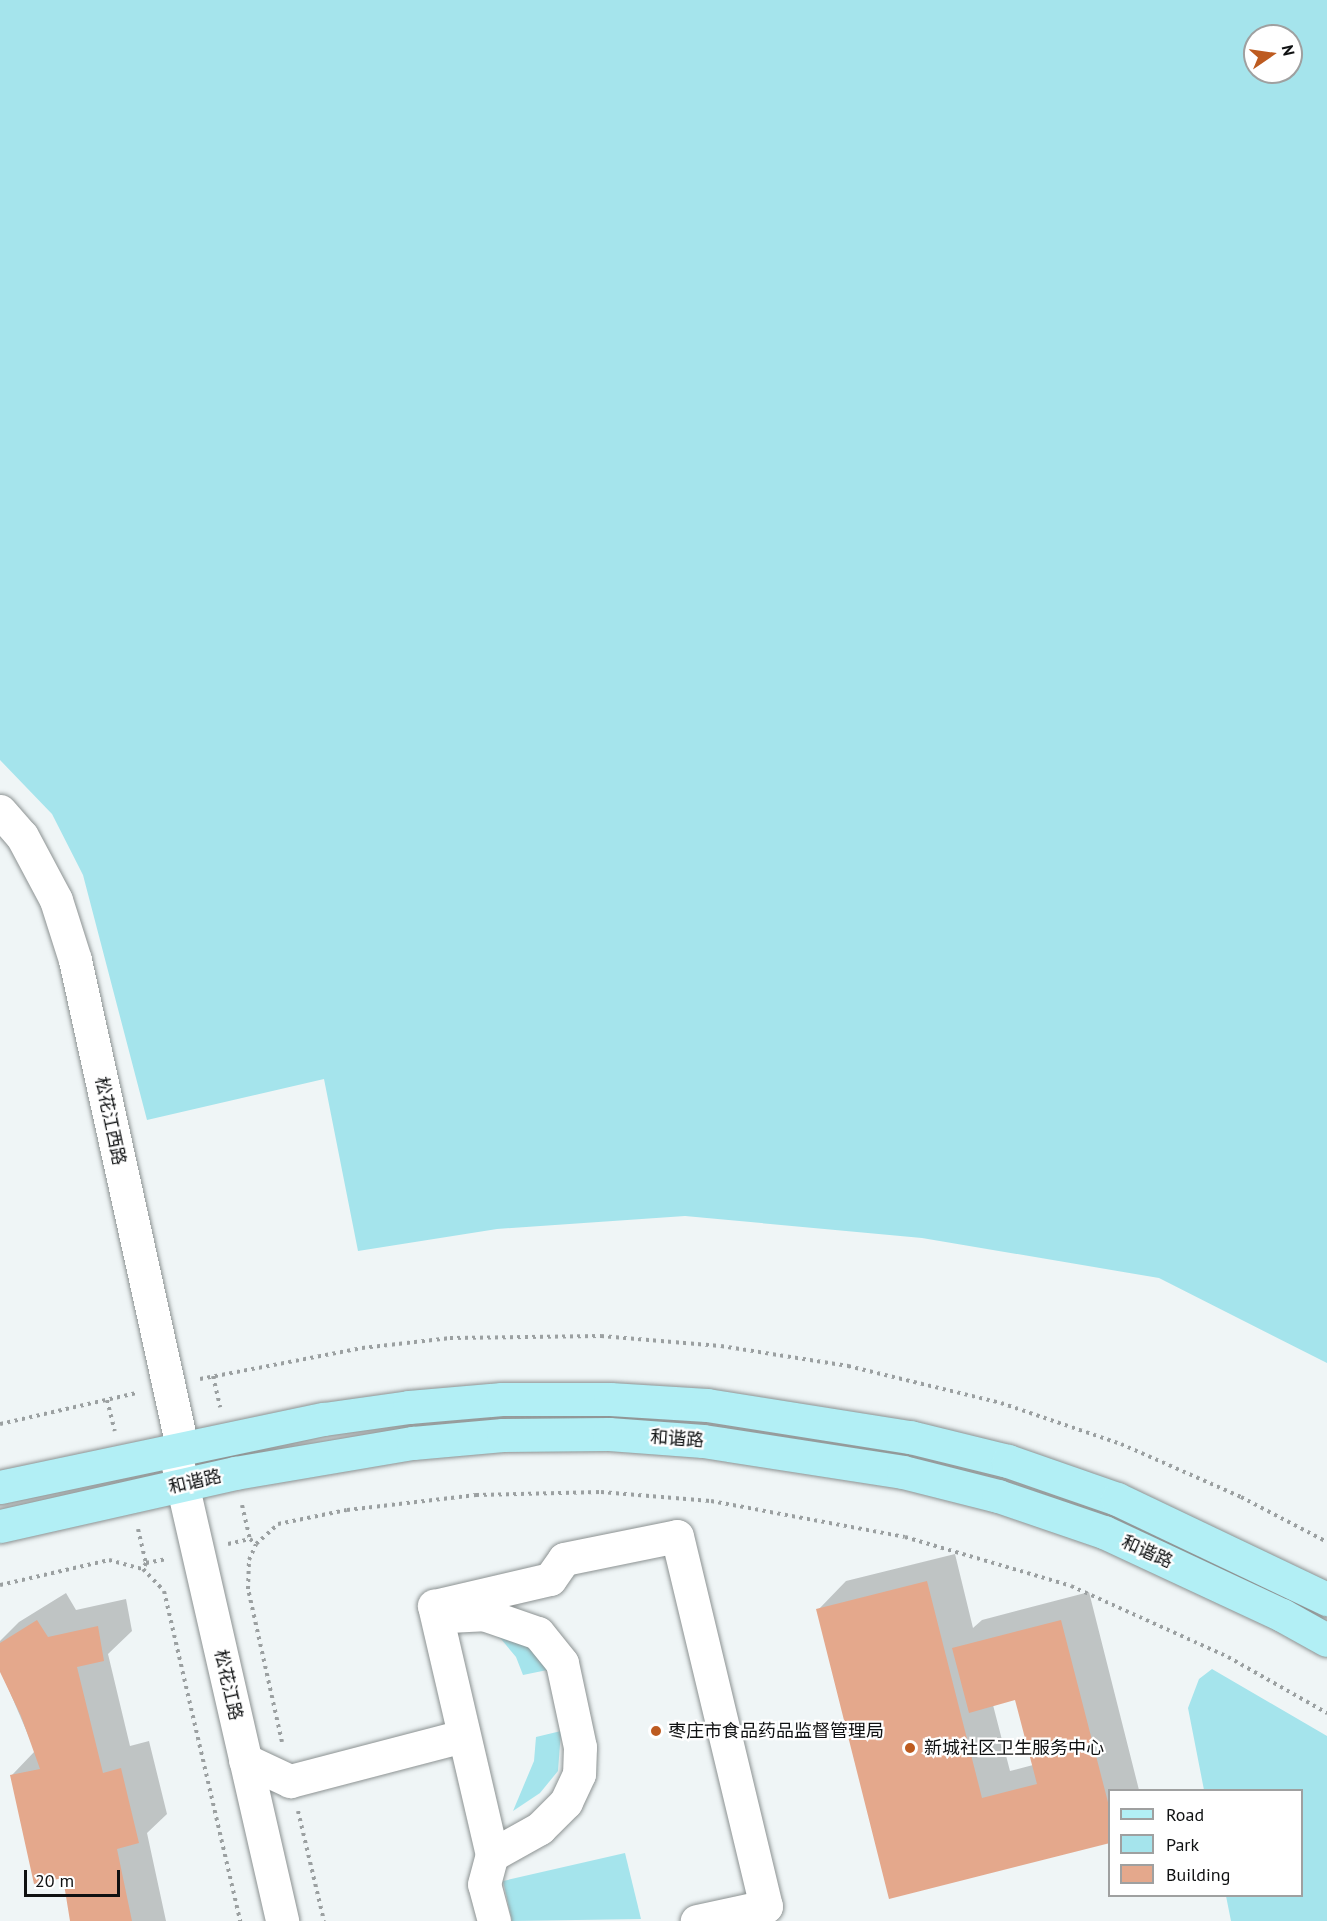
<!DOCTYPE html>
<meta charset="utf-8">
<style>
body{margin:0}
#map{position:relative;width:1327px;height:1921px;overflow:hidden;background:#eff5f6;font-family:"PT Sans","Noto Sans SC",sans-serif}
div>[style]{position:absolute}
.green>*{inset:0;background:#a5e4ec}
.shadow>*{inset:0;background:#0003}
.building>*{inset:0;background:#e4a88c}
.path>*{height:4px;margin-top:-2px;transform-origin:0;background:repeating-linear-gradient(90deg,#9ba0a1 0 3px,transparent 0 7.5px)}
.roads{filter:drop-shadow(0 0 2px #8c9292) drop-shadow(0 0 2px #8c9292)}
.minor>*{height:33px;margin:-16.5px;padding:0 16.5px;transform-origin:16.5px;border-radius:16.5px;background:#fff}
.major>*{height:33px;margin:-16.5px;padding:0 16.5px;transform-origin:16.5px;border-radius:16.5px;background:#b2eff5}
.dots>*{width:16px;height:16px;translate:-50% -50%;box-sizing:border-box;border:3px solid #fff;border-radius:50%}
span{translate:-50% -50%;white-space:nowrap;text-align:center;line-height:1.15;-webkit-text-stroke:4.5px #fff;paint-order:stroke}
.street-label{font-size:18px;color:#0f1112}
.poi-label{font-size:18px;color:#0f1112}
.left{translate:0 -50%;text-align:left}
.legend{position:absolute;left:1108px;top:1789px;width:195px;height:108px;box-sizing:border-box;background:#fff;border:2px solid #9fa0a0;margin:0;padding:8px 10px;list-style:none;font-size:18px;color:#0f1112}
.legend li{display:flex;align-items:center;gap:12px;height:30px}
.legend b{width:30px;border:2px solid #9fa0a0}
.north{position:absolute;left:1243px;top:24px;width:60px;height:60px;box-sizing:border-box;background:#fff;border:2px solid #9fa0a0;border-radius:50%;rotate:77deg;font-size:16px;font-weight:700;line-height:24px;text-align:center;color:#0f1112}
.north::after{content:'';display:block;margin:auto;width:21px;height:27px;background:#bd5b20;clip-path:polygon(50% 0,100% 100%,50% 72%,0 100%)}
.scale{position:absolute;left:24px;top:1870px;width:96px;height:27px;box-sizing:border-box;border:3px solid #0f1112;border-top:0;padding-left:8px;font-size:18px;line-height:21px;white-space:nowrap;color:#0f1112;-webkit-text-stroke:4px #fff;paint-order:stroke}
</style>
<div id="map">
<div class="green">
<div style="clip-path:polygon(evenodd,0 0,1327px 0,1327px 1363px,1159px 1278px,922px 1238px,685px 1216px,497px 1229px,358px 1251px,324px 1079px,147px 1120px,83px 875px,52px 814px,0 760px,0 0,1255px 36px,1291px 36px,1291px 72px,1255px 72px,1255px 36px)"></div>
<div style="clip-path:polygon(476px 1623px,513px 1632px,552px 1669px,523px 1675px,516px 1657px,501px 1639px)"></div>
<div style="clip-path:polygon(1212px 1669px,1327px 1736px,1327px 1921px,1231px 1921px,1226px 1896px,1302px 1896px,1302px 1790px,1204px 1790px,1188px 1708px,1199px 1679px)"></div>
<div style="clip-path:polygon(561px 1731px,558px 1771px,540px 1793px,513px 1811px,534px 1761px,536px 1737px)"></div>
<div style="clip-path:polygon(625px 1853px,641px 1919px,512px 1921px,503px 1881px)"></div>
</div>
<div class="shadow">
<div style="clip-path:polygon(evenodd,955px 1554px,973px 1628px,982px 1620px,1089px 1592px,1139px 1790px,1110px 1790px,1110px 1841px,890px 1897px,818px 1610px,846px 1581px,955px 1554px,1016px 1699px,1033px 1765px,1010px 1771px,993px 1705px,1016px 1699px)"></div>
<div style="clip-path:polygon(66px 1593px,76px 1610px,126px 1599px,132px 1631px,108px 1654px,130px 1746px,149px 1741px,167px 1814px,147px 1833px,166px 1921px,71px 1921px,64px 1876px,12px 1775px,35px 1751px,0 1669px,0 1641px,19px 1622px)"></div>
</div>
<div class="building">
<div style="clip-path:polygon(927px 1581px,982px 1798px,1037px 1784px,1015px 1700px,969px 1713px,952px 1648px,1061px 1620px,1110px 1810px,1110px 1843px,889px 1899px,816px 1609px)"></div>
<div style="clip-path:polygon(37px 1620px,48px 1637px,98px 1626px,104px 1661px,77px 1667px,103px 1773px,121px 1768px,139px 1843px,117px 1849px,132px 1921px,70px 1921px,63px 1878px,34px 1884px,10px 1775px,40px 1769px,21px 1716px,0 1672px,0 1643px)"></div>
</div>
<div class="path">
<div style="left:213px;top:1376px;width:32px;rotate:77deg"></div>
<div style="left:200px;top:1379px;width:165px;rotate:-10.8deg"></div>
<div style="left:362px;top:1348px;width:89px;rotate:-6.5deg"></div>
<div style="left:450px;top:1338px;width:151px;rotate:-0.8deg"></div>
<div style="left:601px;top:1336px;width:120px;rotate:4.8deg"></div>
<div style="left:721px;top:1346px;width:129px;rotate:8.9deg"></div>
<div style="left:848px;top:1366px;width:157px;rotate:13.6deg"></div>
<div style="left:1001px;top:1403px;width:127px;rotate:18.9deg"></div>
<div style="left:1121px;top:1444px;width:131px;rotate:23.8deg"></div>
<div style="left:1241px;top:1497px;width:97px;rotate:27.6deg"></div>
<div style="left:107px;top:1400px;width:32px;rotate:76deg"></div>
<div style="left:0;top:1424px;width:140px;rotate:-12.8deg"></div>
<div style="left:242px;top:1505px;width:35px;rotate:77deg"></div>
<div style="left:250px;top:1539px;width:8px;rotate:40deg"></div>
<div style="left:138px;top:1529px;width:35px;rotate:77deg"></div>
<div style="left:146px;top:1563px;width:7px;rotate:117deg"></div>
<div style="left:228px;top:1544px;width:23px;rotate:-13deg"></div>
<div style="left:146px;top:1563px;width:20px;rotate:-11deg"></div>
<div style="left:0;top:1585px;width:112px;rotate:-12.9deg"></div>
<div style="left:109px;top:1560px;width:35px;rotate:15deg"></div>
<div style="left:143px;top:1569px;width:30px;rotate:46deg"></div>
<div style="left:164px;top:1591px;width:339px;rotate:77deg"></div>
<div style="left:282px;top:1742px;width:157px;rotate:-102.5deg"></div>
<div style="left:248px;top:1589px;width:29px;rotate:-88deg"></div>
<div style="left:249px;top:1560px;width:17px;rotate:-66deg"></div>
<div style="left:256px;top:1544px;width:30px;rotate:-42deg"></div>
<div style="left:278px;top:1524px;width:70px;rotate:-11.5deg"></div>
<div style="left:347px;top:1510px;width:130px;rotate:-6.6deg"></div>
<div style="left:476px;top:1495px;width:125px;rotate:-1.4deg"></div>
<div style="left:601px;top:1492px;width:110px;rotate:4.7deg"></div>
<div style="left:711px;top:1501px;width:197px;rotate:10.5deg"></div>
<div style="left:905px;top:1537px;width:173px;rotate:16.4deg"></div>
<div style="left:1071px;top:1586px;width:172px;rotate:24.3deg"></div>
<div style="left:1228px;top:1657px;width:114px;rotate:29.5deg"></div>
<div style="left:298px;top:1811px;width:113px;rotate:76.7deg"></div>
</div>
<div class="roads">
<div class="minor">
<div style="left:0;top:811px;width:33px;rotate:49deg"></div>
<div style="left:22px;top:836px;width:72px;rotate:62deg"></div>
<div style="left:56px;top:900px;width:63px;rotate:72.4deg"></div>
<div style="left:75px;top:960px;width:499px;rotate:77.6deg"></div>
<div style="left:176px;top:1457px;width:476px;rotate:77.1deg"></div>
<div style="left:448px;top:1616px;width:35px;rotate:-3deg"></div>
<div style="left:483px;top:1614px;width:58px;rotate:19.1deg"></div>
<div style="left:538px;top:1633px;width:38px;rotate:51deg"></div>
<div style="left:562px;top:1663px;width:86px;rotate:77.9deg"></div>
<div style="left:580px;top:1747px;width:27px;rotate:92deg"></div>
<div style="left:579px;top:1774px;width:31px;rotate:115deg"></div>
<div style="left:566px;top:1802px;width:37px;rotate:135deg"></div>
<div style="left:540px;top:1828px;width:55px;rotate:150.6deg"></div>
<div style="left:245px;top:1760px;width:50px;rotate:25deg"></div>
<div style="left:290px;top:1781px;width:179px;rotate:-14.6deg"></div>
<div style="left:494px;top:1921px;width:38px;rotate:-105deg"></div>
<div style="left:484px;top:1884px;width:30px;rotate:-75deg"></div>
<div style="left:492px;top:1855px;width:256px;rotate:-103.1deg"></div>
<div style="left:434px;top:1606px;width:119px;rotate:-13.1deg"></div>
<div style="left:550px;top:1579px;width:24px;rotate:-55deg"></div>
<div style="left:564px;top:1559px;width:115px;rotate:-11.5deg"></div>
<div style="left:677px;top:1536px;width:381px;rotate:76.5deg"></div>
<div style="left:766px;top:1906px;width:71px;rotate:167.7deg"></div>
</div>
<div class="major">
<div style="left:0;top:1487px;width:331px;rotate:-11.9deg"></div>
<div style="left:324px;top:1419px;width:86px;rotate:-8deg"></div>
<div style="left:409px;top:1407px;width:93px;rotate:-4.9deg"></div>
<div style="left:502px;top:1399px;width:108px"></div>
<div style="left:610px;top:1399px;width:97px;rotate:3.5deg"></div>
<div style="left:707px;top:1405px;width:206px;rotate:9deg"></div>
<div style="left:910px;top:1437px;width:101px;rotate:13.8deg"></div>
<div style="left:1008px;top:1461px;width:115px;rotate:19.2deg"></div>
<div style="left:1117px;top:1499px;width:233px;rotate:25.5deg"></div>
<div style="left:0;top:1526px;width:241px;rotate:-12.7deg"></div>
<div style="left:235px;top:1473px;width:181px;rotate:-9.6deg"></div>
<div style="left:413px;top:1443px;width:90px;rotate:-5.1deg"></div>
<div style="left:503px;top:1435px;width:106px;rotate:-0.5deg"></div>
<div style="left:609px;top:1434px;width:94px;rotate:4.3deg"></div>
<div style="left:703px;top:1441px;width:202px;rotate:8.8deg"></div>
<div style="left:903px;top:1472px;width:98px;rotate:14.2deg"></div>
<div style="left:998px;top:1496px;width:112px;rotate:18.8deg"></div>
<div style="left:1104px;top:1532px;width:196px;rotate:25deg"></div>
<div style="left:1282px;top:1615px;width:51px;rotate:29.1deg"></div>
</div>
</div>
<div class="dots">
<div style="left:656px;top:1731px;background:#bd5b20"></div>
<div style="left:910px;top:1748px;background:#bd5b20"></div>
</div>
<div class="street-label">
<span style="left:110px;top:1121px;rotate:78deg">松花江西路</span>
<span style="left:677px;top:1439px;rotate:4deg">和谐路</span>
<span style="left:195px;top:1482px;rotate:-13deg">和谐路</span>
<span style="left:1147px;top:1552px;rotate:24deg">和谐路</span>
<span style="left:228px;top:1685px;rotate:77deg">松花江路</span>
</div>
<div class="poi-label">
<span class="left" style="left:668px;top:1731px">枣庄市食品药品监督管理局</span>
<span class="left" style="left:924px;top:1748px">新城社区卫生服务中心</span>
</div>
<ul class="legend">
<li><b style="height:8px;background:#b2eff5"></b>Road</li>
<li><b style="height:16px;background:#a5e4ec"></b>Park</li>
<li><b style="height:16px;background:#e4a88c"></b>Building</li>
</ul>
<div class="north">N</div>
<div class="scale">20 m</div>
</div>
